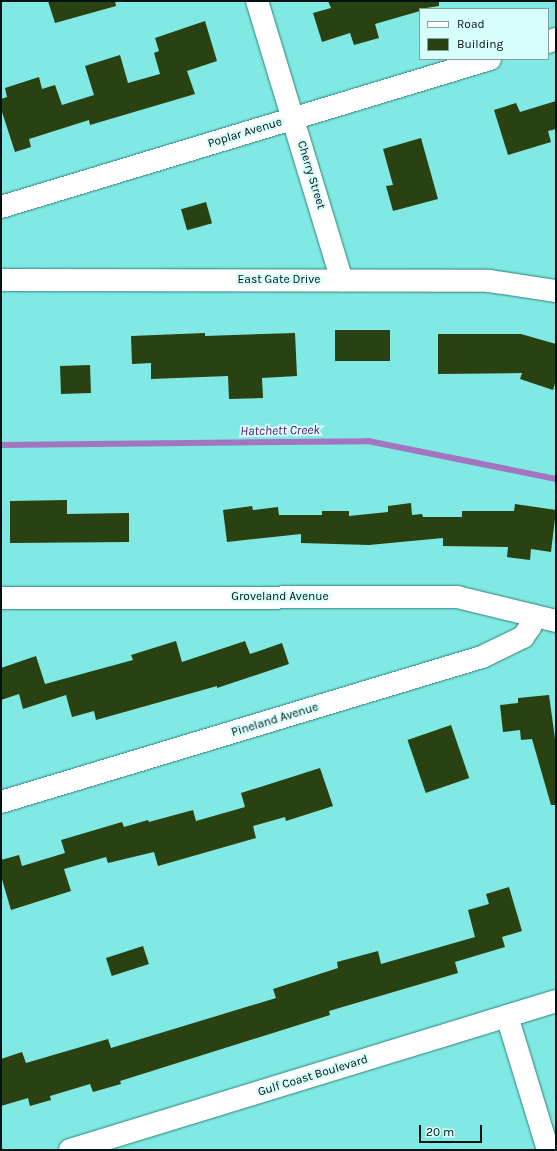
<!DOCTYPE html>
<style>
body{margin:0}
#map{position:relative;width:557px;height:1151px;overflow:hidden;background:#80e9e3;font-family:Karla,sans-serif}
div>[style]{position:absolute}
.stream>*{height:6px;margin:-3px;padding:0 3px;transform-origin:3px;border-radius:3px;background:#a375c1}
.building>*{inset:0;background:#2a4111;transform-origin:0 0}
.roads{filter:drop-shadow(0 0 1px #2f817d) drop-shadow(0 0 1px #2f817d)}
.street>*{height:22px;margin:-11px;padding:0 11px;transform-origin:11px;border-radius:11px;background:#fff}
span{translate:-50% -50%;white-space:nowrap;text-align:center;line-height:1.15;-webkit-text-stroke:4px #d8fefb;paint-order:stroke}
.street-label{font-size:12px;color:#001211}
.water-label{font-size:13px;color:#521471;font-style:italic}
.frame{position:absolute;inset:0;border:2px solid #001211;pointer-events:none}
.legend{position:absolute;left:419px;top:8px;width:130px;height:52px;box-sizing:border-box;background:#d8fefb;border:1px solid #82a09d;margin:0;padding:5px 7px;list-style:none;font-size:12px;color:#001211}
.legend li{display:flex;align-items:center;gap:8px;height:20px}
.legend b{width:20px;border:1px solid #82a09d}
.scale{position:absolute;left:419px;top:1125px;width:63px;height:18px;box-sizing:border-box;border:2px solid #001211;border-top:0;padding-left:5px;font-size:12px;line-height:14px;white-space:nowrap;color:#001211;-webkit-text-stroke:3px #d8fefb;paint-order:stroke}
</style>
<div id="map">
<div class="stream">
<div style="left:1px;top:445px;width:367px;rotate:-0.6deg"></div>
<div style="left:368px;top:441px;width:192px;rotate:11.4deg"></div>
</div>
<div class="building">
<div style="clip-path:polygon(48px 1px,115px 1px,116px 6px,55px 23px)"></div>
<div style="clip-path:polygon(328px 1px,439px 1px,439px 6px,420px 9px,420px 11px,375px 24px,379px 38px,354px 45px,350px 33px,322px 42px,313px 13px,331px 8px)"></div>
<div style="clip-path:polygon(205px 21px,217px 61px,187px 71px,195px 94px,90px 125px,89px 120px,29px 139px,31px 147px,15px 152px,1px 109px,1px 99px,7px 97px,5px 88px,39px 77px,42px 89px,55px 85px,62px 105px,94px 95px,85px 66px,120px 55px,128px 83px,160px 74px,154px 53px,159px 51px,155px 38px)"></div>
<div style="clip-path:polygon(556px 101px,556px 129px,548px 131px,551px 142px,508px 155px,494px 110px,516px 103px,520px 112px)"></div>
<div style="clip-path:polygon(421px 138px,438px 199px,393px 211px,386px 186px,393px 185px,383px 149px)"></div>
<div style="left:206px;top:202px;width:22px;height:26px;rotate:74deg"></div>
<div style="left:390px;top:330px;width:31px;height:55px;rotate:90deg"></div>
<div style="clip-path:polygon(205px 333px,205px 336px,295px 333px,297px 376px,262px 378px,263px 398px,229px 399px,228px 376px,151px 379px,151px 363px,132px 364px,131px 336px)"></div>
<div style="clip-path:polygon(438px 334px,521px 334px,556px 344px,556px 380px,553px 390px,520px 379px,522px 373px,438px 374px)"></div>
<div style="left:90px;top:365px;width:28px;height:30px;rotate:88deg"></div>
<div style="clip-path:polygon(67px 500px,67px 514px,129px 513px,129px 542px,10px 543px,10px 501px)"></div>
<div style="clip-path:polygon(411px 503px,412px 515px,422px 514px,423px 517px,462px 517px,462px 511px,514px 511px,515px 504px,556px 510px,551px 552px,531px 549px,530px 560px,507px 557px,508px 547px,443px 546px,443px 538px,369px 545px,301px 543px,301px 534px,227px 542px,223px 510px,252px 506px,253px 510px,278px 507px,279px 515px,322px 515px,322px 511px,349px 511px,349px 516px,388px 512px,388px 506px)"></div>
<div style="clip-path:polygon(176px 641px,182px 662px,245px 641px,250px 654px,282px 643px,289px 664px,217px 688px,217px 686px,96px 720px,94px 711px,72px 717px,66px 695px,23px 709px,19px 694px,1px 700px,1px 668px,36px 656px,45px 684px,133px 660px,131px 655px)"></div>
<div style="clip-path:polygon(549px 695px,556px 746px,556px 805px,551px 805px,532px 739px,521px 740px,520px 730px,503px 732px,500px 705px,518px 703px,518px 698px)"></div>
<div style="left:451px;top:725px;width:56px;height:46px;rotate:71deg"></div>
<div style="clip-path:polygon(320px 768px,333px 806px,286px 821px,285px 817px,253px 826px,256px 838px,158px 866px,154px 852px,108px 863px,106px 857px,64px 869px,71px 891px,11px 910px,1px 876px,1px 860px,19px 855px,22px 866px,65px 853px,61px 840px,122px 822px,124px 827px,148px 820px,149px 822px,193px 810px,196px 821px,245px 807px,241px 793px)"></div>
<div style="clip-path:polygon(509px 887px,522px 931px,502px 937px,505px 947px,455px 962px,458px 973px,329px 1011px,330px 1015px,120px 1081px,121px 1084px,93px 1092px,90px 1084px,50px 1096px,51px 1100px,30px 1106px,28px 1098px,1px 1106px,1px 1059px,22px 1052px,26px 1063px,108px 1039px,111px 1048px,276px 998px,273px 989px,338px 968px,337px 962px,378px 951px,381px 964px,475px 937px,468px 910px,489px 904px,486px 894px)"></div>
<div style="left:143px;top:946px;width:19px;height:39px;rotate:72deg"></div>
</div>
<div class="roads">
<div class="street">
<div style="left:257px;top:1px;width:292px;rotate:73.1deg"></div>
<div style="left:548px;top:42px;width:9px;rotate:-21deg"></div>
<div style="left:1px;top:207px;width:511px;rotate:-16.84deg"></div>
<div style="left:1px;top:280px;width:488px;rotate:0.1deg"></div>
<div style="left:489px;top:281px;width:68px;rotate:8.5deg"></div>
<div style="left:1px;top:598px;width:456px;rotate:-0.1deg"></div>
<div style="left:457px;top:597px;width:102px;rotate:13.6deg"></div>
<div style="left:1px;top:802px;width:502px;rotate:-16.78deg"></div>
<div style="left:482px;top:657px;width:46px;rotate:-26deg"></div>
<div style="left:523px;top:637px;width:12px;rotate:-55deg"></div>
<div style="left:530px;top:627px;width:12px;rotate:-76deg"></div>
<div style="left:507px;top:1016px;width:140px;rotate:73deg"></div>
<div style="left:70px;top:1150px;width:508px;rotate:-17.04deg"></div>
</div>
</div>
<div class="street-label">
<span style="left:245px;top:133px;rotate:-17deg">Poplar Avenue</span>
<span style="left:311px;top:175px;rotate:73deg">Cherry Street</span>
<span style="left:279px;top:280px">East Gate Drive</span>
<span style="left:280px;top:597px">Groveland Avenue</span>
<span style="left:275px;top:720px;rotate:-17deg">Pineland Avenue</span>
<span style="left:313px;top:1076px;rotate:-17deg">Gulf Coast Boulevard</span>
</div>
<div class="water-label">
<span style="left:280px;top:431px;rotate:-1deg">Hatchett Creek</span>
</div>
<div class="frame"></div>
<ul class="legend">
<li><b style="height:5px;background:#fff"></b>Road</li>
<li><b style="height:11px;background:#2a4111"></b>Building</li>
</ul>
<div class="scale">20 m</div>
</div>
